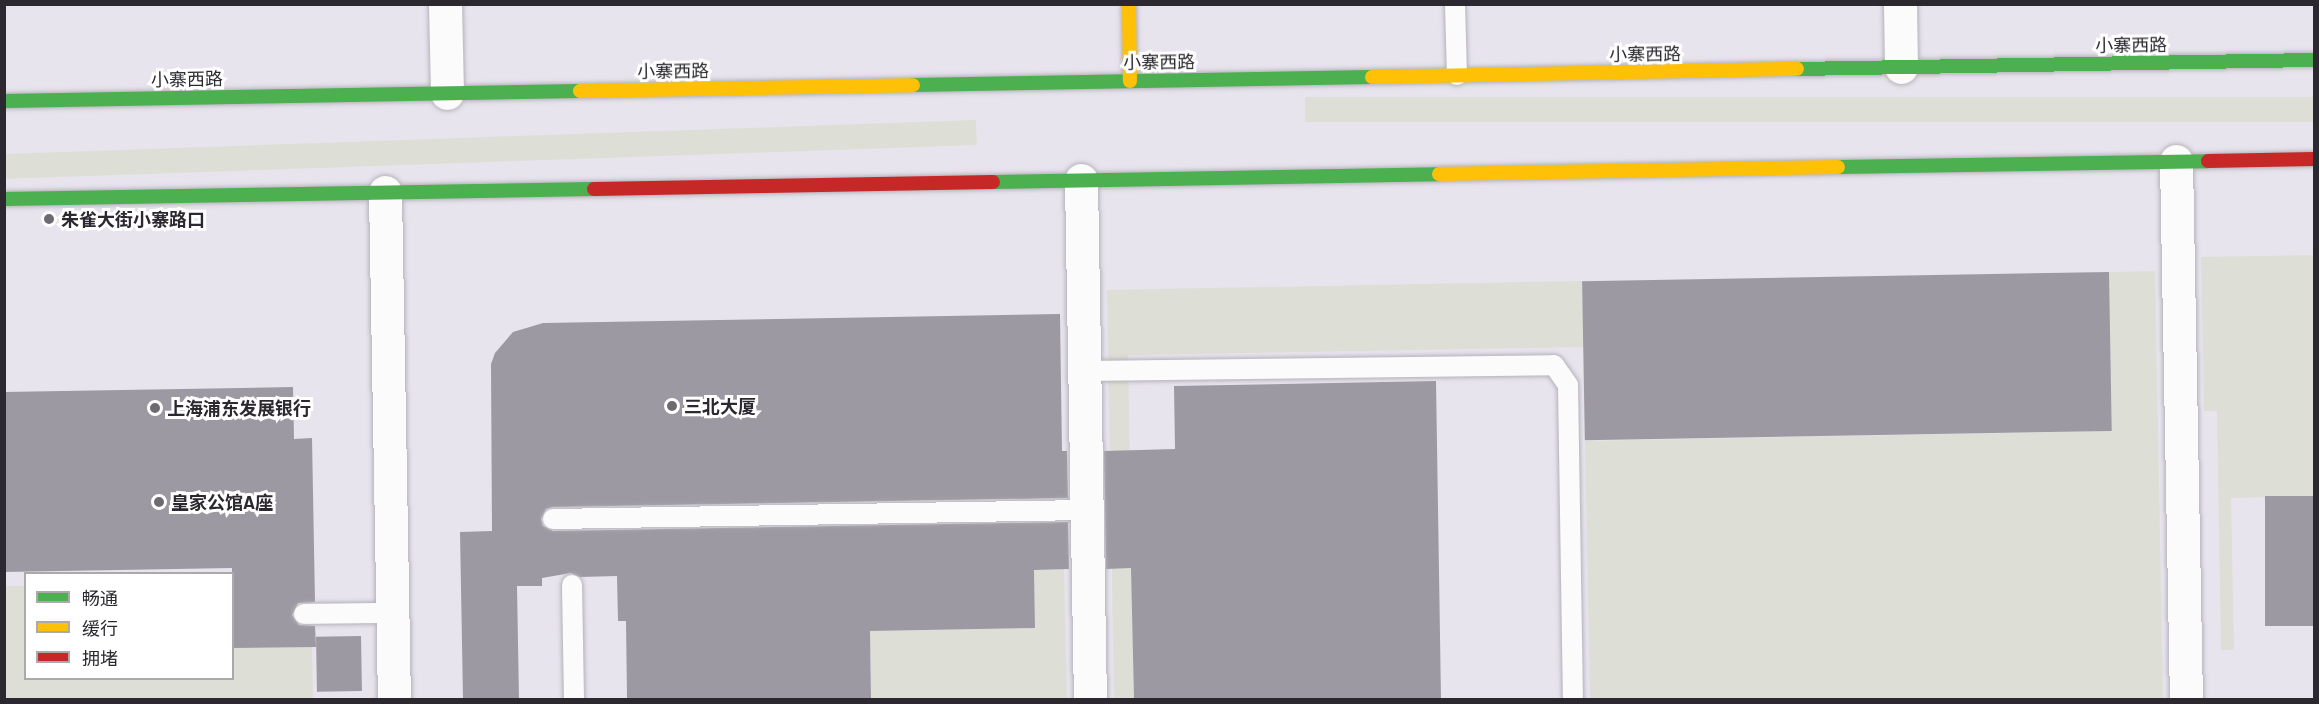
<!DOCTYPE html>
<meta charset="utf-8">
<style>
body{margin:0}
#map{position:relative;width:2319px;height:704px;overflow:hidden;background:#e8e4ee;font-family:Barlow,"Noto Sans SC",sans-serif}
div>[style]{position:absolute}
.green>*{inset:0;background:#ddded5;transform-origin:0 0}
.building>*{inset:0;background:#9d99a2;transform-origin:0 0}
.roads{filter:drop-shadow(0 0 2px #b4b2b9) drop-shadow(0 0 2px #b4b2b9)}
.lane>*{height:20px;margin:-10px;padding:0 10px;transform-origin:10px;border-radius:10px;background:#fcfbfc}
.street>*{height:33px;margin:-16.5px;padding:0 16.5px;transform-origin:16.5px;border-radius:16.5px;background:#fcfbfc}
.fast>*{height:14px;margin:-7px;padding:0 7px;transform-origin:7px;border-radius:7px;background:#4caf50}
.slow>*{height:14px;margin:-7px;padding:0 7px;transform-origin:7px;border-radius:7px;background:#ffc107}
.jam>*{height:14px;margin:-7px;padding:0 7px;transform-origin:7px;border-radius:7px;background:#c62828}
.dots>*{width:16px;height:16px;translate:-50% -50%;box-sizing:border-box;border:3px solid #fff;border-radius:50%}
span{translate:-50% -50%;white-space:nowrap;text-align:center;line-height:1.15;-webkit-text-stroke:6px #fff;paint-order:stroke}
.street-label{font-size:18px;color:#2b292f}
.poi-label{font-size:18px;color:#2b292f;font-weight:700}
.left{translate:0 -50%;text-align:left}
.frame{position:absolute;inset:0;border:6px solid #2b292f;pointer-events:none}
.legend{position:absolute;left:24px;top:572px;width:210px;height:108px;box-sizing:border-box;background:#fff;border:2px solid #aaa9ac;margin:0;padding:8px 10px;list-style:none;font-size:18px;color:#2b292f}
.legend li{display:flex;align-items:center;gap:12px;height:30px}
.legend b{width:30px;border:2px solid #aaa9ac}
</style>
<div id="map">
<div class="green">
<div style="left:2314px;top:97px;width:25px;height:1009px;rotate:90deg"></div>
<div style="left:976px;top:120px;width:25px;height:971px;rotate:88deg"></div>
<div style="clip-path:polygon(2314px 255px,2314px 496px,2231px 498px,2234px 650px,2221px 650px,2217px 411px,2204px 411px,2201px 257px)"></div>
<div style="clip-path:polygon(2155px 271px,2163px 699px,1590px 699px,1585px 441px,2112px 431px,2109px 272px)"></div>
<div style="clip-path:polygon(1582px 281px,1584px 347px,1128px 355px,1134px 699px,1114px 699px,1107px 290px)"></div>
<div style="clip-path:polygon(1064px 569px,1067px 699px,871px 699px,871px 655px,773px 657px,773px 633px,1035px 628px,1034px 570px)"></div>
<div style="clip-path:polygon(4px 586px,25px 586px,26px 678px,232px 678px,233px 648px,312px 647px,313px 699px,5px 699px)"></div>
</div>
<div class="building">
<div style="left:2109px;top:272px;width:159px;height:527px;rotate:89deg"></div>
<div style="clip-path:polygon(1060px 314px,1062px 451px,1067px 451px,1068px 498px,553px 507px,546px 509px,541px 519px,543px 526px,553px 531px,1068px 522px,1069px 569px,1034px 570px,1035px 628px,870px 631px,871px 699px,627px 699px,626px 621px,618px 621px,617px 576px,580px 577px,571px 573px,542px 578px,542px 586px,517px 586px,519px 699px,463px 699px,460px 532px,492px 531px,491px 364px,495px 353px,513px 332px,543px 323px)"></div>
<div style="clip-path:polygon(1436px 381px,1441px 699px,1134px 699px,1131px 568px,1106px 569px,1104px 451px,1175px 449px,1174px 386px)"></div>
<div style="clip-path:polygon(293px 387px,294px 439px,312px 438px,315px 602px,298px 603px,292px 615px,299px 625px,315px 626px,316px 647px,232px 648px,232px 568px,4px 572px,4px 392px)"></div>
<div style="left:2314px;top:496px;width:130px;height:49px;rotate:90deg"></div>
<div style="left:361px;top:636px;width:55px;height:45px;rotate:89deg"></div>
</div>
<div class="roads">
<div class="lane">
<div style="left:1455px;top:4px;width:71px;rotate:88.4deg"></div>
<div style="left:1085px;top:371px;width:469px;rotate:-0.7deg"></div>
<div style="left:1554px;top:365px;width:24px;rotate:55deg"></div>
<div style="left:1568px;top:385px;width:315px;rotate:89.1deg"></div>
<div style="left:553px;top:519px;width:534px;rotate:-0.97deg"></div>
<div style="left:572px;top:585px;width:115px;rotate:89deg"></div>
<div style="left:304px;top:614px;width:88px;rotate:-0.7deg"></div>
</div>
<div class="street">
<div style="left:445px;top:4px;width:89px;rotate:88.7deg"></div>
<div style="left:1900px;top:4px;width:63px;rotate:89.1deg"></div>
<div style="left:2176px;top:161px;width:539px;rotate:88.94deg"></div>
<div style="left:1081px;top:180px;width:520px;rotate:89.01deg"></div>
<div style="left:385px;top:192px;width:508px;rotate:88.99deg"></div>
</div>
<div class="fast">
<div style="left:1797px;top:69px;width:517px;rotate:-1deg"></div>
<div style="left:913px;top:85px;width:459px;rotate:-1deg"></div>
<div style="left:4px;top:101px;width:576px;rotate:-0.99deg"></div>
<div style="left:1838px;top:167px;width:370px;rotate:-0.9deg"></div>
<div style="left:993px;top:182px;width:446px;rotate:-1deg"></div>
<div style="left:4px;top:199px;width:590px;rotate:-0.97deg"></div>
</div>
<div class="slow">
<div style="left:1129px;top:4px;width:77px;rotate:89.3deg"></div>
<div style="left:1372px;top:77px;width:425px;rotate:-1.1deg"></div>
<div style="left:580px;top:91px;width:333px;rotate:-1deg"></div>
<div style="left:1439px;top:174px;width:399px;rotate:-1deg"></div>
</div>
<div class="jam">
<div style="left:2208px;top:161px;width:106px;rotate:-1.1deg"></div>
<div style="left:594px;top:189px;width:399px;rotate:-1deg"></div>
</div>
</div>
<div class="dots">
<div style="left:49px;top:219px;background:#6d6a72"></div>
<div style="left:672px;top:406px;background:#6d6a72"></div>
<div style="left:155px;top:408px;background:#6d6a72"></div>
<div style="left:159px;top:502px;background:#6d6a72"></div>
</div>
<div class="street-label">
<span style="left:2131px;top:45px;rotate:-1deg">小寨西路</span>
<span style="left:1645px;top:54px;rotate:-1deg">小寨西路</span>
<span style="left:1159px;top:62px;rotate:-1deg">小寨西路</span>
<span style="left:673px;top:71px;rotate:-1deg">小寨西路</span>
<span style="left:187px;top:79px;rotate:-1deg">小寨西路</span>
</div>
<div class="poi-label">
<span class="left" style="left:61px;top:219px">朱雀大街小寨路口</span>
<span class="left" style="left:684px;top:406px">三北大厦</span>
<span class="left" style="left:167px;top:408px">上海浦东发展银行</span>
<span class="left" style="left:171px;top:502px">皇家公馆A座</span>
</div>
<div class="frame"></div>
<ul class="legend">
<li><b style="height:8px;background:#4caf50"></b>畅通</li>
<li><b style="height:8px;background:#ffc107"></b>缓行</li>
<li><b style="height:8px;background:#c62828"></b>拥堵</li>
</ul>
</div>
